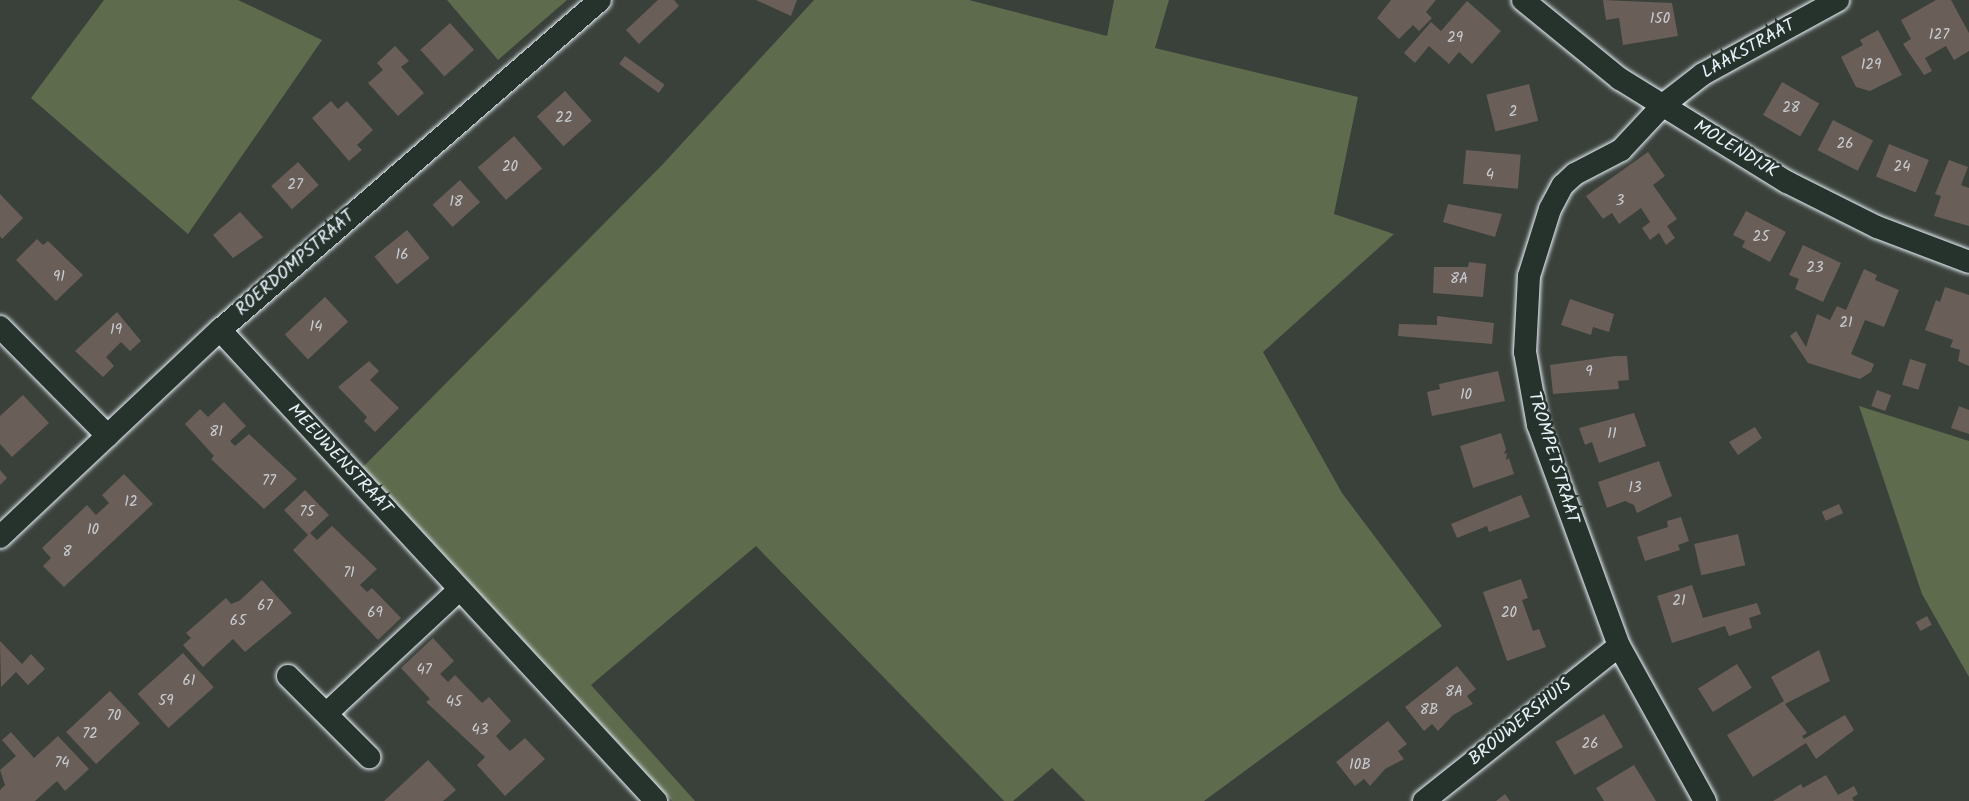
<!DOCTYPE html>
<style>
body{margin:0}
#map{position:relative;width:1969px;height:801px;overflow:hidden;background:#3a403a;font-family:Kalam,sans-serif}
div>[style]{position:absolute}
.green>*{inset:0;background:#5e6b4d}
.building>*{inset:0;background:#6a5e58;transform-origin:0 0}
.roads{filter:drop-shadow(0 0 2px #e8f1f8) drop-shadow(0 0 2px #e8f1f8)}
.street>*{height:22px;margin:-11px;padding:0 11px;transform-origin:11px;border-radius:11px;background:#26332d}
span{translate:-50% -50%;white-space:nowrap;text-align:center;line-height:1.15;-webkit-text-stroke:5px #26332d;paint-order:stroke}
.number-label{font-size:15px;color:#c8ccd0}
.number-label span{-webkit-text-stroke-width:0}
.street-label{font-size:18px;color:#e8f1f8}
</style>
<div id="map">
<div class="green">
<div style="clip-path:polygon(104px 0,238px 0,322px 40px,188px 234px,31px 98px)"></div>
<div style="clip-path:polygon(447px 0,567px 0,498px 60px)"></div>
<div style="clip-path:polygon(814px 0,969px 0,1107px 36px,1114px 0,1169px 0,1155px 48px,1358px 97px,1334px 214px,1394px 234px,1263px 352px,1342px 493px,1442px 626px,1204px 801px,1085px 801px,1052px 768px,1013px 801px,1004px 801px,756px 546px,591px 685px,695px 801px,672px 801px,363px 467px,663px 164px)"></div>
<div style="clip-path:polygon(1859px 406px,1969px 441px,1969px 677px,1922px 594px)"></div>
</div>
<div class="building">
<div style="clip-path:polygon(658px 0,674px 0,679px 6px,639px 44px,626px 30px)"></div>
<div style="clip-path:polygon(756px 0,797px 0,791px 16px)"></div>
<div style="clip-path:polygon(1391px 0,1436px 0,1426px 12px,1432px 18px,1419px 31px,1413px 25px,1399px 39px,1377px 18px)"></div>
<div style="clip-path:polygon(1603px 0,1672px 3px,1678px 36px,1623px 45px,1619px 18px,1606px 20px)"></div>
<div style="clip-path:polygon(1936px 0,1951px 0,1969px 33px,1969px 51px,1954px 60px,1946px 46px,1925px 58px,1932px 71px,1924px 75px,1903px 44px,1911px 39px,1901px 20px)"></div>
<div style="clip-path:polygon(1467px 1px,1501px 31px,1472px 64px,1459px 52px,1449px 64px,1429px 46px,1415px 63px,1404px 53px,1431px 22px,1441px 31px)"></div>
<div style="left:450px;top:23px;width:36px;height:40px;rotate:48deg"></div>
<div style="clip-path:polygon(1878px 30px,1902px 75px,1870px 91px,1856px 87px,1841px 57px,1863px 45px,1860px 40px)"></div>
<div style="clip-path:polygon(395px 46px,409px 61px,401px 67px,424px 93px,398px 116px,368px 83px,383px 70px,377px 63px)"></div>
<div style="left:625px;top:56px;width:49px;height:10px;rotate:36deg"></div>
<div style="left:1782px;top:82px;width:43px;height:38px;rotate:30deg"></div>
<div style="left:1529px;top:84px;width:38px;height:44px;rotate:76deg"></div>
<div style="left:565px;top:91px;width:40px;height:38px;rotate:48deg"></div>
<div style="clip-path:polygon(331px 101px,338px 109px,347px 101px,373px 130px,357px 145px,362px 150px,349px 161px,312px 118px)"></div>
<div style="left:1833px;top:120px;width:45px;height:34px;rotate:27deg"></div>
<div style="left:514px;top:136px;width:43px;height:48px;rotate:49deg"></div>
<div style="left:1889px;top:144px;width:43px;height:35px;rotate:22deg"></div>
<div style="left:1466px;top:150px;width:55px;height:34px;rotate:5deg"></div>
<div style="clip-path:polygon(1648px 152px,1665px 176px,1653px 185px,1677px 219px,1667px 226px,1675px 238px,1666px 245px,1659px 233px,1650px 240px,1642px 228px,1650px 222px,1641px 208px,1619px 224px,1612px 213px,1603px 219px,1586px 196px)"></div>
<div style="clip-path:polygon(1949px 160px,1968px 167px,1961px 185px,1969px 188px,1969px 226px,1934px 216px,1941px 196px,1935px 194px)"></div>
<div style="left:298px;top:162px;width:31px;height:36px;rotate:48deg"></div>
<div style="left:460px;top:180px;width:30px;height:37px;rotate:48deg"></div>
<div style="clip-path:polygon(0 194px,23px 218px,2px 239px,0 236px)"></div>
<div style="clip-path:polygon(1448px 204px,1502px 214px,1495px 237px,1443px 222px)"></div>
<div style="clip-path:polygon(1746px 211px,1786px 232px,1770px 262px,1742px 247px,1745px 241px,1733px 235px)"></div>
<div style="clip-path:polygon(240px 212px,263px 237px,233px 258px,213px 235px)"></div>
<div style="left:407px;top:230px;width:36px;height:42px;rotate:51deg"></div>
<div style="clip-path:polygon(37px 239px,43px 245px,48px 241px,83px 275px,56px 301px,16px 260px)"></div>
<div style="clip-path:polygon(1803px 245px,1841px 263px,1823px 302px,1795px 289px,1799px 279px,1789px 275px)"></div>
<div style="clip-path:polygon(1469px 262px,1486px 264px,1483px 297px,1433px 293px,1434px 267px,1468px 267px)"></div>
<div style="clip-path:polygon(1864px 269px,1877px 275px,1875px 280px,1899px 290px,1884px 327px,1865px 320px,1851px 354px,1874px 364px,1871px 372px,1860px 379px,1808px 363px,1790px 336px,1796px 331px,1806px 347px,1817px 314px,1830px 320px,1837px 306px,1846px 310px)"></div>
<div style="clip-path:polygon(1945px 287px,1969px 295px,1969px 366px,1958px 361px,1960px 350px,1950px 347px,1953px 340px,1925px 330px,1936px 300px,1940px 302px)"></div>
<div style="left:325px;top:297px;width:34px;height:55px;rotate:47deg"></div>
<div style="clip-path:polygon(1570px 299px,1614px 314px,1609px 332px,1593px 327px,1591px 335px,1561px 325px)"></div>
<div style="clip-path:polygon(117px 312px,141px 341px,130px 351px,121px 342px,106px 357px,114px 366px,103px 377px,75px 351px)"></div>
<div style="clip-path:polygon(1437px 316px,1494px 323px,1492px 344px,1398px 336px,1399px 324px,1437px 325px)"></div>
<div style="clip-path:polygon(1615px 356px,1627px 356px,1629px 380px,1618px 381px,1619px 389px,1553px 394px,1550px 365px)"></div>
<div style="left:1910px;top:359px;width:17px;height:27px;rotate:17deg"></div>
<div style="clip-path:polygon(369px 361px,379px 371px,370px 380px,399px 408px,375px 432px,364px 421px,367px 417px,338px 387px)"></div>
<div style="clip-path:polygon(1498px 371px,1505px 401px,1432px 416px,1427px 392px,1440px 389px,1439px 384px)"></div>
<div style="left:1877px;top:390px;width:15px;height:17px;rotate:20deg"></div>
<div style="clip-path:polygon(23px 395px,49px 423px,12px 457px,0 444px,0 416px)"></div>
<div style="clip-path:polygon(224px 402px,246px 426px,230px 441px,235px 446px,249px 434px,297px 479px,264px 509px,211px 459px,214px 456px,185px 424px,200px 409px,208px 417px)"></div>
<div style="clip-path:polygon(1959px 406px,1969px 410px,1969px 434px,1951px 428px)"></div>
<div style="clip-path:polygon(1634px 413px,1646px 446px,1599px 463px,1592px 442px,1585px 445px,1579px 428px)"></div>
<div style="clip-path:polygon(1755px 427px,1762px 438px,1738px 455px,1729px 442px)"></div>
<div style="clip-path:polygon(1501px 433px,1506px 449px,1504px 454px,1507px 453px,1506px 460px,1509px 458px,1514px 474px,1473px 488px,1460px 446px)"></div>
<div style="clip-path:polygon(1659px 461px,1672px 496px,1637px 513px,1634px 505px,1625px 501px,1607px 508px,1598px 482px)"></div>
<div style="clip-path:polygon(0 470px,7px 478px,0 485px)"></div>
<div style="clip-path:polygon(124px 474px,153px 504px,64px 587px,43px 566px,51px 558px,42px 548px,87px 505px,96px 515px,109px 503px,102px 495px)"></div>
<div style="clip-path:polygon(305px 490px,329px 515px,310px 533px,317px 540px,332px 526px,377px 569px,360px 585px,367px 592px,372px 588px,401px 618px,378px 640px,293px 550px,308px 535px,284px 510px)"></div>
<div style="clip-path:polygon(1521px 495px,1530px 517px,1489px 532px,1487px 526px,1457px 538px,1451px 524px)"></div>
<div style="left:1839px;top:504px;width:10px;height:19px;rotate:66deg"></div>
<div style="clip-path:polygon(1681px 517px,1689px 541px,1678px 545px,1680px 550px,1645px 561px,1637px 537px,1668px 527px,1667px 521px)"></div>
<div style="left:1738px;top:534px;width:32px;height:45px;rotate:77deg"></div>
<div style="clip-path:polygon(1521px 579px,1528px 598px,1522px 600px,1533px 631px,1539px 629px,1546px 647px,1507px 661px,1483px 592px)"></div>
<div style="clip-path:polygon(262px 580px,292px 613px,245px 652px,233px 639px,203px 667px,183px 645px,191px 638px,186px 633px,226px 598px,231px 604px,239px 601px)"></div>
<div style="clip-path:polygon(1692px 585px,1703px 618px,1757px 603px,1761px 614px,1749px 618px,1752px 628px,1729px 636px,1725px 626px,1672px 643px,1657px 596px)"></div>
<div style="left:1927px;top:616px;width:10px;height:13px;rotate:61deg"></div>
<div style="clip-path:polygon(433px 638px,454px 661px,440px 674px,448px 682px,455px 675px,482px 703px,489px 697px,511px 721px,496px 736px,501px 742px,510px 751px,525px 738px,545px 759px,505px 796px,477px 765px,485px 757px,426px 702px,430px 699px,401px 668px)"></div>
<div style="clip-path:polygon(0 641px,22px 664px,31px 654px,45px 669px,28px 685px,16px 672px,1px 687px)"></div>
<div style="clip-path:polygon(1819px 650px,1830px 681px,1785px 704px,1807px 733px,1802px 736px,1804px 739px,1845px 715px,1854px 730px,1816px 759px,1806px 743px,1753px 777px,1727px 735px,1784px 701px,1771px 677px)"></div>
<div style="left:183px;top:653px;width:46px;height:61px;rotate:48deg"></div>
<div style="left:1737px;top:664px;width:28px;height:46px;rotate:58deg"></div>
<div style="clip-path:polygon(1457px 666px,1476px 689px,1467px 696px,1473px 704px,1453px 715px,1438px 731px,1432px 724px,1424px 731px,1405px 707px)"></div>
<div style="left:110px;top:691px;width:44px;height:60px;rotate:47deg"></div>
<div style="left:1604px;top:714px;width:38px;height:56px;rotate:60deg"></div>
<div style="clip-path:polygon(1388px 721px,1407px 744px,1398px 751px,1404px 759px,1385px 769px,1370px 786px,1364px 779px,1355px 786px,1336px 762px)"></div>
<div style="clip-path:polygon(11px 732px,34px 758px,58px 736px,89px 769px,65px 791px,57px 781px,35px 801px,0 801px,0 790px,5px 785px,0 770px,16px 756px,2px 740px)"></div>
<div style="clip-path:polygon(428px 760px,456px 790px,443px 801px,384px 801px)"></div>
<div style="clip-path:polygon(1634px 765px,1656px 801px,1604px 801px,1596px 788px)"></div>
<div style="clip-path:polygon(1826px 775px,1838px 795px,1854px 786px,1858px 794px,1852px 798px,1854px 801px,1773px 801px,1801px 784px,1803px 788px)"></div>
<div style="clip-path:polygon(1505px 794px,1510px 801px,1496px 801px)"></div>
</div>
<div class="roads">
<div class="street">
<div style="left:1523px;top:0;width:125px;rotate:39.2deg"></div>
<div style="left:1620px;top:79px;width:196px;rotate:31.7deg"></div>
<div style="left:1787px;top:182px;width:101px;rotate:26.6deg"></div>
<div style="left:1877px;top:227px;width:98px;rotate:20.8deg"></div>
<div style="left:0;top:327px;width:153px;rotate:45.3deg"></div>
<div style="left:220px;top:330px;width:642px;rotate:47.21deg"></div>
<div style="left:0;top:537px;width:302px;rotate:-43.3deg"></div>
<div style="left:220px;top:330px;width:503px;rotate:-40.97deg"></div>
<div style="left:288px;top:676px;width:115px;rotate:45deg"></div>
<div style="left:327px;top:713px;width:180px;rotate:-43deg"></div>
<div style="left:1424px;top:801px;width:249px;rotate:-38.5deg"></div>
<div style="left:1705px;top:801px;width:177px;rotate:-119deg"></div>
<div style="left:1619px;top:646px;width:235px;rotate:-110.1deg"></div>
<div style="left:1538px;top:425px;width:74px;rotate:-100.1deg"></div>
<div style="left:1525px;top:352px;width:76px;rotate:-87deg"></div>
<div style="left:1529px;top:276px;width:70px;rotate:-72.6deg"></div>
<div style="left:1550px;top:209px;width:27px;rotate:-62deg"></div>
<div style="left:1563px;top:185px;width:16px;rotate:-43deg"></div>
<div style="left:1575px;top:174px;width:52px;rotate:-27.6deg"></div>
<div style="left:1621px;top:150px;width:62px;rotate:-47deg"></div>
<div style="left:1663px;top:105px;width:51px;rotate:-37.8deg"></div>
<div style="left:1703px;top:74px;width:154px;rotate:-28.7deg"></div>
</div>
</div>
<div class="number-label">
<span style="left:1660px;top:20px">150</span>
<span style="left:1939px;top:36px">127</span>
<span style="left:1455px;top:39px">29</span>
<span style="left:1871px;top:66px">129</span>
<span style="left:1791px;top:109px">28</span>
<span style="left:1513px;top:113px">2</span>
<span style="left:564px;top:119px">22</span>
<span style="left:1845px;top:145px">26</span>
<span style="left:510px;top:168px">20</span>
<span style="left:1902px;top:168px">24</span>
<span style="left:1490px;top:176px">4</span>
<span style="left:295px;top:186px">27</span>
<span style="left:1620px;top:202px">3</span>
<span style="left:456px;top:203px">18</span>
<span style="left:1761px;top:238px">25</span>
<span style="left:402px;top:256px">16</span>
<span style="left:1815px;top:269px">23</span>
<span style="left:59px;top:278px">91</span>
<span style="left:1459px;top:280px">8A</span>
<span style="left:1846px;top:324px">21</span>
<span style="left:316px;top:328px">14</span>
<span style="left:116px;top:331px">19</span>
<span style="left:1589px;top:373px">9</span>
<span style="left:1466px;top:396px">10</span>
<span style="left:216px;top:433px">81</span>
<span style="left:1612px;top:435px">11</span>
<span style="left:269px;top:482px">77</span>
<span style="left:1635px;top:489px">13</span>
<span style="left:131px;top:503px">12</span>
<span style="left:307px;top:513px">75</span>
<span style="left:93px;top:531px">10</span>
<span style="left:67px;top:553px">8</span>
<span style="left:349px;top:574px">71</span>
<span style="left:1679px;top:602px">21</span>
<span style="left:265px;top:607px">67</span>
<span style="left:375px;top:614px">69</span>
<span style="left:1509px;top:614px">20</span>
<span style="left:238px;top:622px">65</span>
<span style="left:424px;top:671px">47</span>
<span style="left:189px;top:682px">61</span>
<span style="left:1454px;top:693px">8A</span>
<span style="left:166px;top:702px">59</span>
<span style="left:454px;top:703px">45</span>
<span style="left:1429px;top:711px">8B</span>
<span style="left:114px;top:717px">70</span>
<span style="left:480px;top:731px">43</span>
<span style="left:90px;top:735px">72</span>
<span style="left:1590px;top:745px">26</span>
<span style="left:62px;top:764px">74</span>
<span style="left:1360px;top:766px">10B</span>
</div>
<div class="street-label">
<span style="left:1749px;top:50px;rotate:-29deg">LAAKSTRAAT</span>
<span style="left:1735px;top:150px;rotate:31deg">MOLENDIJK</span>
<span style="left:296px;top:264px;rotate:-41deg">ROERDOMPSTRAAT</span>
<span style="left:1552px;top:458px;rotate:73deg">TROMPETSTRAAT</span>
<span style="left:339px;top:460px;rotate:47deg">MEEUWENSTRAAT</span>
<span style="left:1521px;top:723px;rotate:-39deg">BROUWERSHUIS</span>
</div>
</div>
